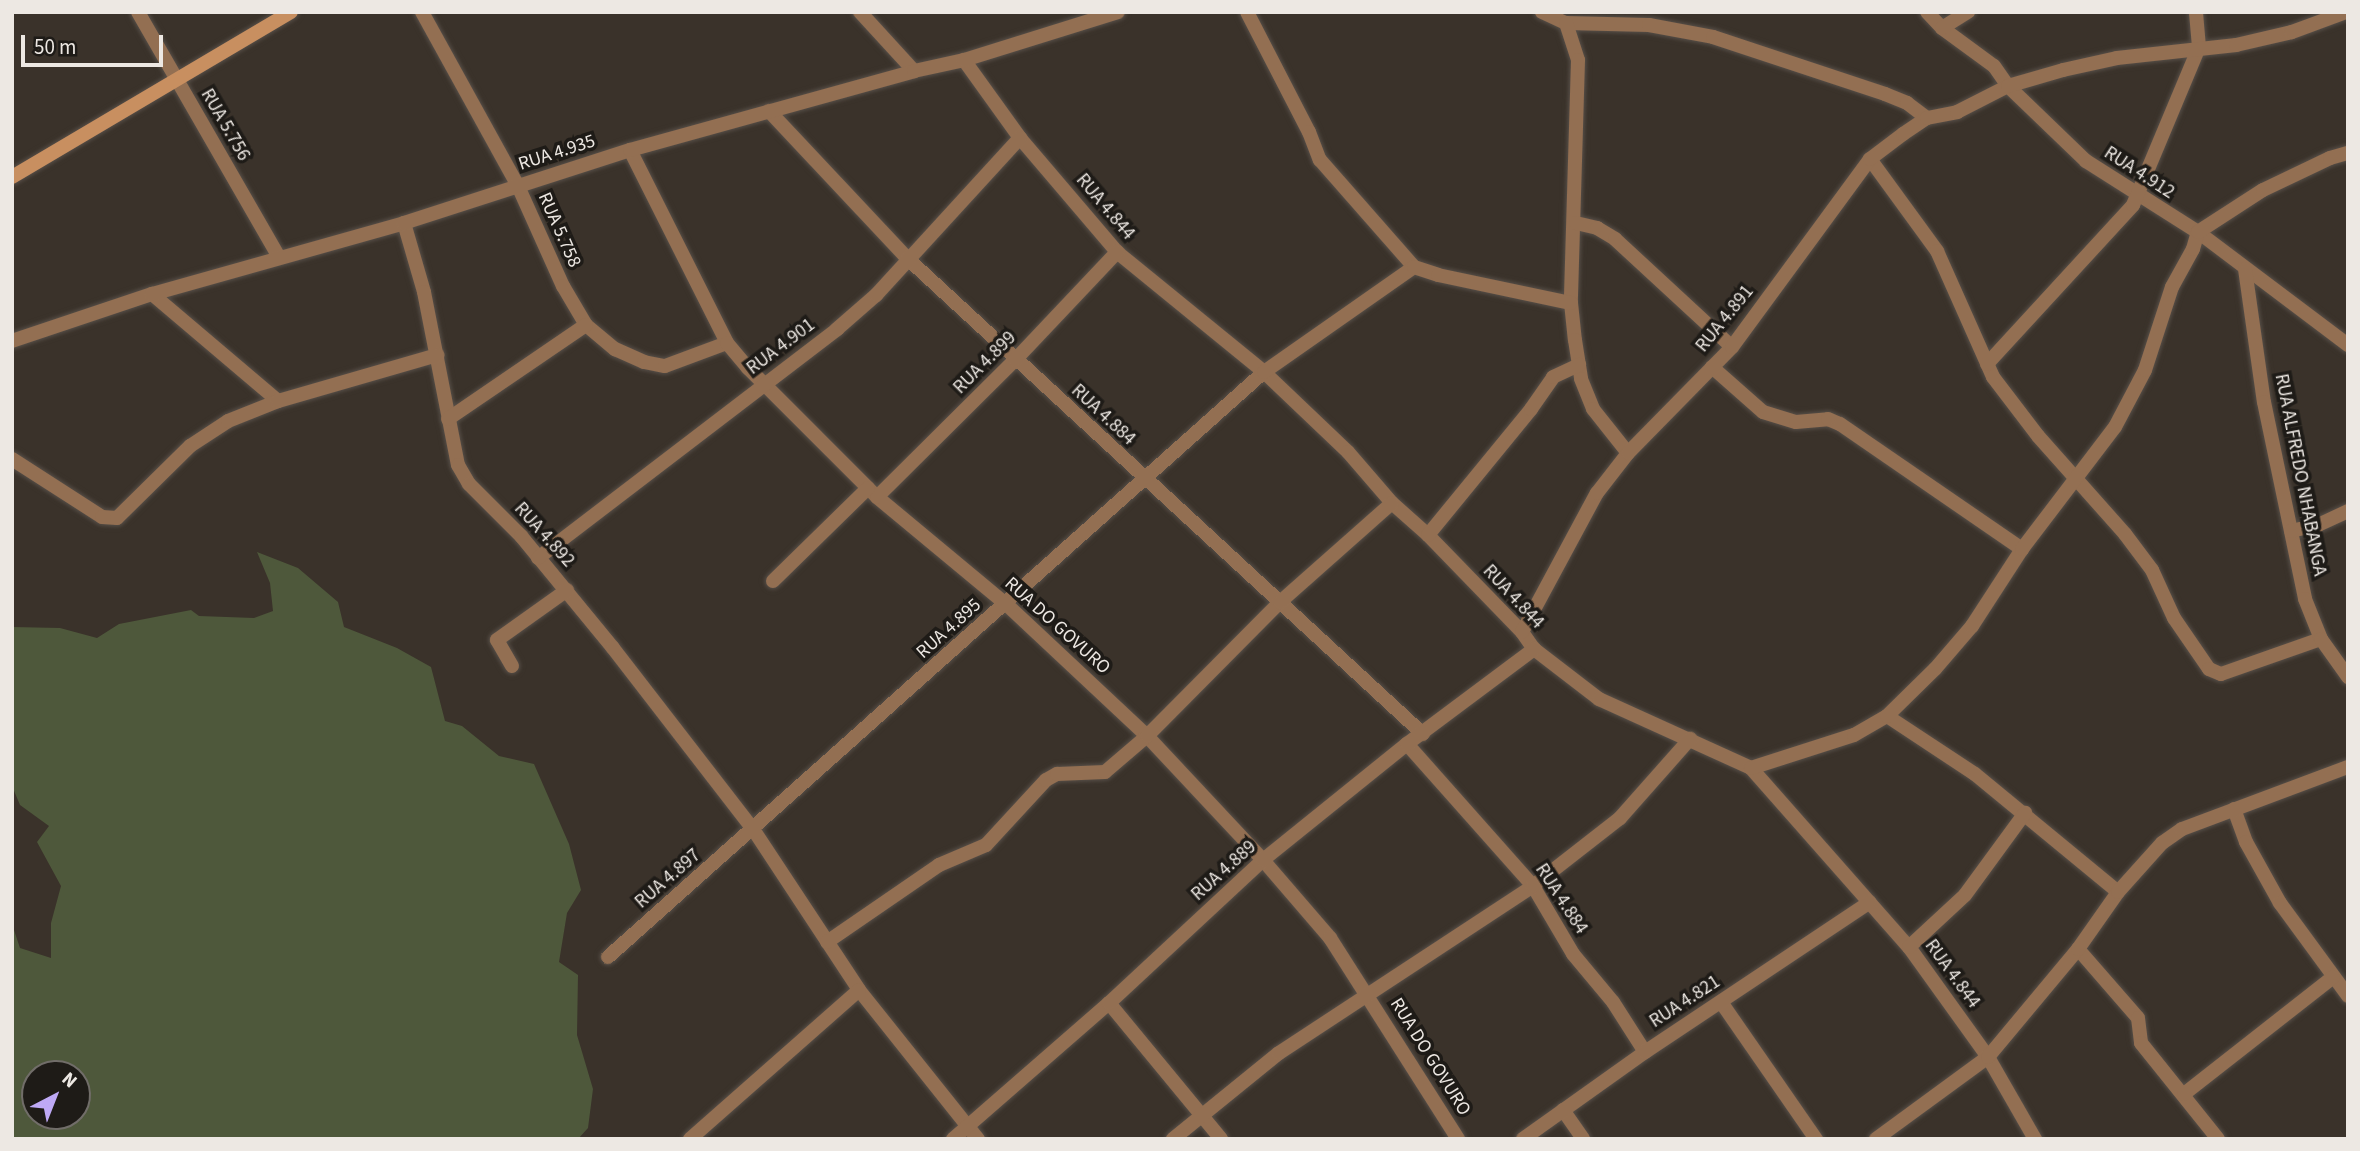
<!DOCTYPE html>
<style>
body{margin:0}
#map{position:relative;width:2360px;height:1151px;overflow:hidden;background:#3a322a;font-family:"Source Sans 3",sans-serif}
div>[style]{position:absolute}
.green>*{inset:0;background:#4e583b}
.roads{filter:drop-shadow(0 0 2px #574f48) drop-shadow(0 0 2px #574f48)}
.minor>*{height:14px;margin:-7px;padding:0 7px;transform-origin:7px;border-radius:7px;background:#936f52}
.secondary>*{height:14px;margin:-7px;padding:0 7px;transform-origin:7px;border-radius:7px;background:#c88f60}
span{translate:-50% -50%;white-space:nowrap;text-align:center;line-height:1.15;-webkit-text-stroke:7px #1e1b17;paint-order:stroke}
.street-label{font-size:19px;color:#ede8e3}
.frame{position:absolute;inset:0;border:14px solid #ede8e3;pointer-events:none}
.north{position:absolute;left:21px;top:1060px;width:70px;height:70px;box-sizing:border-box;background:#1e1b17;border:2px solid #716d69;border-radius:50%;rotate:42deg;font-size:19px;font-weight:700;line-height:28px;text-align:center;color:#ede8e3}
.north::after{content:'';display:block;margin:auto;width:24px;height:32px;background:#bea9f5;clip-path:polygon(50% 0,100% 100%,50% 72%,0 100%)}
.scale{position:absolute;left:21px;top:35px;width:142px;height:32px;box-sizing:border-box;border:4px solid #ede8e3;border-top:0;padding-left:9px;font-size:21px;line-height:24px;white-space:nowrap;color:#ede8e3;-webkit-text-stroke:5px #1e1b17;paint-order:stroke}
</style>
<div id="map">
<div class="green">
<div style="clip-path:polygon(evenodd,257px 552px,298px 568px,338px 602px,344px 627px,397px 648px,431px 667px,445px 721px,462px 726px,499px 756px,534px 764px,569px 844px,581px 890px,567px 913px,559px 962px,578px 975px,577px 1035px,593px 1089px,588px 1128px,578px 1139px,12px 1139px,12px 924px,20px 948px,51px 958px,51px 923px,61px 886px,37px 842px,49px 826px,20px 805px,12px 786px,12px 627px,60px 628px,97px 638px,119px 624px,191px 610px,199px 616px,254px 618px,273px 611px,270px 583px,257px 552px,35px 1074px,77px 1074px,77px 1116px,35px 1116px,35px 1074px)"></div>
</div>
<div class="roads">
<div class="minor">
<div style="left:138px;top:12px;width:283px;rotate:60.1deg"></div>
<div style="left:422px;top:12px;width:199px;rotate:61.1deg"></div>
<div style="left:518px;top:186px;width:110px;rotate:65.8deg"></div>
<div style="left:563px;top:286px;width:45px;rotate:59.5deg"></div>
<div style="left:586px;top:325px;width:38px;rotate:40deg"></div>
<div style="left:615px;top:349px;width:32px;rotate:24deg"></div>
<div style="left:644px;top:362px;width:21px;rotate:11deg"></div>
<div style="left:665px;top:366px;width:66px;rotate:-20.4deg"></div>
<div style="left:860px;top:12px;width:80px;rotate:47.5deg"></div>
<div style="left:1247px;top:12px;width:135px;rotate:62.7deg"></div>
<div style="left:1309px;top:132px;width:30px;rotate:69deg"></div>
<div style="left:1320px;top:160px;width:142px;rotate:48.7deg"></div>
<div style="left:1542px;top:12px;width:26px;rotate:25deg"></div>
<div style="left:1566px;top:23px;width:83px;rotate:1.4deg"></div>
<div style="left:1649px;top:25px;width:65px;rotate:10.6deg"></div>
<div style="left:1713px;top:37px;width:181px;rotate:18.3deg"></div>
<div style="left:1885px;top:94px;width:24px;rotate:22deg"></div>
<div style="left:1907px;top:103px;width:25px;rotate:37deg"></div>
<div style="left:1927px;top:12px;width:22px;rotate:47deg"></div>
<div style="left:1942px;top:28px;width:64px;rotate:36.2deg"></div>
<div style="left:1994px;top:66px;width:24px;rotate:55deg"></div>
<div style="left:2008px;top:86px;width:108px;rotate:43.9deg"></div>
<div style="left:2086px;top:161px;width:133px;rotate:32.4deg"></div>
<div style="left:2198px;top:232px;width:188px;rotate:37deg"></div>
<div style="left:1566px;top:23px;width:39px;rotate:72deg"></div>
<div style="left:1578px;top:60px;width:243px;rotate:91.7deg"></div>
<div style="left:1571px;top:303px;width:37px;rotate:84deg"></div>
<div style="left:1575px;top:340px;width:39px;rotate:81deg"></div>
<div style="left:1581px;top:379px;width:32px;rotate:68deg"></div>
<div style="left:1593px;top:409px;width:56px;rotate:51.5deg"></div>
<div style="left:1942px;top:28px;width:31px;rotate:-32deg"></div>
<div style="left:964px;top:60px;width:96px;rotate:54.3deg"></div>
<div style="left:1020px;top:138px;width:150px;rotate:49.6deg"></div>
<div style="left:1117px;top:252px;width:190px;rotate:39.2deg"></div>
<div style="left:1264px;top:372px;width:116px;rotate:43.6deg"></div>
<div style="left:1348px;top:452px;width:67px;rotate:49.2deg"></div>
<div style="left:1392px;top:503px;width:48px;rotate:41.6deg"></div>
<div style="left:1428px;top:535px;width:135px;rotate:45.9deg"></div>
<div style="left:1522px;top:632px;width:21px;rotate:55deg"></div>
<div style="left:1534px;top:649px;width:82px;rotate:37.6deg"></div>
<div style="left:1599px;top:699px;width:167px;rotate:24.4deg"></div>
<div style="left:1751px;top:768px;width:239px;rotate:48.6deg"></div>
<div style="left:1909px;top:947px;width:135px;rotate:54.3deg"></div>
<div style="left:1988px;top:1057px;width:95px;rotate:60.2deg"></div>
<div style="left:769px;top:111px;width:202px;rotate:46.8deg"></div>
<div style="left:907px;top:258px;width:702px;rotate:42.69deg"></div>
<div style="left:630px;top:150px;width:216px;rotate:63.3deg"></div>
<div style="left:727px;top:343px;width:33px;rotate:50deg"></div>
<div style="left:748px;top:368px;width:182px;rotate:45deg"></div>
<div style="left:877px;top:497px;width:168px;rotate:39.7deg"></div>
<div style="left:1006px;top:604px;width:193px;rotate:43.1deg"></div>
<div style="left:1147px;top:736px;width:170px;rotate:46.9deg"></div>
<div style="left:1263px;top:860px;width:103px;rotate:49.3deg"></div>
<div style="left:1330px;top:938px;width:238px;rotate:57.5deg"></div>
<div style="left:1870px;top:159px;width:114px;rotate:53.9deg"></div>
<div style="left:1937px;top:251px;width:138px;rotate:66deg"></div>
<div style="left:1993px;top:377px;width:74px;rotate:52.7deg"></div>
<div style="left:2038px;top:436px;width:131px;rotate:48.4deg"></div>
<div style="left:2125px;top:534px;width:45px;rotate:53.1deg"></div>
<div style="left:2152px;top:570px;width:53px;rotate:65.4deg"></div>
<div style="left:2174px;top:618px;width:62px;rotate:55.5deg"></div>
<div style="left:2209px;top:669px;width:13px;rotate:23deg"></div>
<div style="left:2221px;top:674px;width:106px;rotate:-19.3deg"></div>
<div style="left:404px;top:223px;width:72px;rotate:73.8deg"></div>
<div style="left:424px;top:292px;width:176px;rotate:78.9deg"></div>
<div style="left:458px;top:465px;width:22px;rotate:60deg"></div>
<div style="left:469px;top:484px;width:74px;rotate:45deg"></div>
<div style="left:521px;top:536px;width:145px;rotate:50.6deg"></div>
<div style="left:613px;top:648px;width:229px;rotate:52.3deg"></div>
<div style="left:753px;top:829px;width:193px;rotate:56.6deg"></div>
<div style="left:859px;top:990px;width:191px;rotate:51.4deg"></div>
<div style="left:1576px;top:223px;width:22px;rotate:13deg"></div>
<div style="left:1597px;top:228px;width:21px;rotate:31deg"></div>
<div style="left:1615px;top:239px;width:159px;rotate:42.7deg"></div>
<div style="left:2245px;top:269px;width:134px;rotate:81.9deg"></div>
<div style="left:2264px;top:402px;width:201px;rotate:78.2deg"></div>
<div style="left:2305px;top:599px;width:43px;rotate:68.2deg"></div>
<div style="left:2321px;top:639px;width:47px;rotate:54.6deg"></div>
<div style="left:152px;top:294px;width:165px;rotate:40.3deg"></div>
<div style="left:12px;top:341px;width:148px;rotate:-18.6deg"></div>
<div style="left:152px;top:294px;width:262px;rotate:-15.7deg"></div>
<div style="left:404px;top:223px;width:237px;rotate:-17.9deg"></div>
<div style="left:630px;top:150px;width:295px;rotate:-15.5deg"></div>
<div style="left:914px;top:71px;width:51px;rotate:-12.4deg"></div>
<div style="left:964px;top:60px;width:161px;rotate:-17.3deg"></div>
<div style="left:1987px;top:364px;width:216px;rotate:-47.4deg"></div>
<div style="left:2133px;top:205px;width:171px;rotate:-67.3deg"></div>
<div style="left:2199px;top:47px;width:35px;rotate:-95deg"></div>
<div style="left:1712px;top:367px;width:68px;rotate:41.4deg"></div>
<div style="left:1763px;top:412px;width:34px;rotate:17deg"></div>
<div style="left:1796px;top:422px;width:32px;rotate:-5deg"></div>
<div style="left:1828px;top:419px;width:13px;rotate:23deg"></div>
<div style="left:1840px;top:424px;width:221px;rotate:34.5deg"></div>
<div style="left:448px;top:419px;width:167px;rotate:-34.3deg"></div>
<div style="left:12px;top:459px;width:107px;rotate:32.8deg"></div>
<div style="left:102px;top:517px;width:15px;rotate:4deg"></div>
<div style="left:117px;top:518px;width:103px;rotate:-44.6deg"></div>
<div style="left:190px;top:446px;width:45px;rotate:-33.3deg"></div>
<div style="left:228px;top:421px;width:54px;rotate:-21.8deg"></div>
<div style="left:278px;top:401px;width:166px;rotate:-16.1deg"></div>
<div style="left:877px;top:497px;width:194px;rotate:-44.8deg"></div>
<div style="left:1015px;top:360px;width:149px;rotate:-46.6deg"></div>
<div style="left:2291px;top:531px;width:28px;rotate:-13deg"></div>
<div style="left:2318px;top:525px;width:33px;rotate:-25deg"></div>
<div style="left:1428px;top:535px;width:163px;rotate:-50.7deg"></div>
<div style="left:1531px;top:409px;width:39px;rotate:-55deg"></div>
<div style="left:1553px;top:377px;width:29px;rotate:-25deg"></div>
<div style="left:538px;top:558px;width:377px;rotate:-37.4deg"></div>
<div style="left:837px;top:329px;width:52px;rotate:-41.1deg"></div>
<div style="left:876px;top:295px;width:213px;rotate:-47.5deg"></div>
<div style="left:773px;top:581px;width:133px;rotate:-44.4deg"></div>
<div style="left:1522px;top:632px;width:158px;rotate:-61.7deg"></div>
<div style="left:1597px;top:493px;width:51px;rotate:-52.2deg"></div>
<div style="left:1628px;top:453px;width:148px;rotate:-45.5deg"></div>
<div style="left:1732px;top:347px;width:233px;rotate:-53.7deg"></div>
<div style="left:1870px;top:159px;width:41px;rotate:-37.1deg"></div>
<div style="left:1903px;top:134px;width:29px;rotate:-34deg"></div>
<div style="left:1927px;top:118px;width:31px;rotate:-11deg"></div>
<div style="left:1957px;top:112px;width:57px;rotate:-27deg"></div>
<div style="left:2008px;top:86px;width:57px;rotate:-16.2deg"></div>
<div style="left:2063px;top:70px;width:55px;rotate:-12.5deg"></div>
<div style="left:2117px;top:58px;width:120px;rotate:-6.2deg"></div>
<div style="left:2236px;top:45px;width:57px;rotate:-13.1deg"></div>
<div style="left:2292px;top:32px;width:58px;rotate:-20.3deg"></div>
<div style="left:512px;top:666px;width:30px;rotate:-120deg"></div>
<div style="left:497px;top:640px;width:86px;rotate:-35.5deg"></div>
<div style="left:1887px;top:716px;width:105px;rotate:33.4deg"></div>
<div style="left:1975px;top:774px;width:185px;rotate:39.5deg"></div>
<div style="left:1407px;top:744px;width:190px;rotate:48.4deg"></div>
<div style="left:1533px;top:886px;width:79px;rotate:59.5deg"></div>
<div style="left:1573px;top:954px;width:62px;rotate:50.2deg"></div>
<div style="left:1613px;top:1002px;width:59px;rotate:57.4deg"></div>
<div style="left:1751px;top:768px;width:108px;rotate:-17.8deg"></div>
<div style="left:1854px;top:735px;width:38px;rotate:-30deg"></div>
<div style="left:1887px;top:716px;width:67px;rotate:-44.4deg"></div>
<div style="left:1935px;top:669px;width:57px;rotate:-49.3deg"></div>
<div style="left:1972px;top:626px;width:92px;rotate:-57deg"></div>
<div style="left:2022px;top:549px;width:153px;rotate:-52.7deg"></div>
<div style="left:2115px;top:427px;width:64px;rotate:-62.2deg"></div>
<div style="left:2145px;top:370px;width:87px;rotate:-72deg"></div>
<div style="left:2172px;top:287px;width:43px;rotate:-61.1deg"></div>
<div style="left:2193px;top:249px;width:18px;rotate:-74deg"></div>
<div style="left:2198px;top:232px;width:77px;rotate:-32.9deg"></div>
<div style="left:2263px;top:190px;width:74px;rotate:-25.5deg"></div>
<div style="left:2330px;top:158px;width:19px;rotate:-16deg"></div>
<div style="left:2234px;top:809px;width:35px;rotate:70deg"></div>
<div style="left:2246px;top:842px;width:70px;rotate:60.9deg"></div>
<div style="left:2280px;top:903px;width:115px;rotate:53.8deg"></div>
<div style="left:827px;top:942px;width:136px;rotate:-34.5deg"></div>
<div style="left:939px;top:865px;width:51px;rotate:-23.1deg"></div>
<div style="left:986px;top:845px;width:88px;rotate:-47.3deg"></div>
<div style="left:1046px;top:780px;width:13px;rotate:-29deg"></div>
<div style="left:1057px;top:774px;width:48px;rotate:-2.4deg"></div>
<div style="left:1105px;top:772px;width:55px;rotate:-40.6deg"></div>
<div style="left:1147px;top:736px;width:189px;rotate:-45.2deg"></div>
<div style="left:1280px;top:602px;width:149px;rotate:-41.5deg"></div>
<div style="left:1909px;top:947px;width:76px;rotate:-42.9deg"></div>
<div style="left:1965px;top:895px;width:102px;rotate:-53.8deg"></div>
<div style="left:2078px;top:949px;width:91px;rotate:49deg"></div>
<div style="left:2138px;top:1018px;width:25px;rotate:83deg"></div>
<div style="left:2141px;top:1043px;width:123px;rotate:51.3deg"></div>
<div style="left:608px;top:957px;width:879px;rotate:-41.73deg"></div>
<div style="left:1264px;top:372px;width:183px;rotate:-35deg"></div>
<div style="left:1414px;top:267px;width:25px;rotate:18deg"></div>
<div style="left:1438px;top:275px;width:136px;rotate:11.9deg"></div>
<div style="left:1721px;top:1002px;width:167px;rotate:55.3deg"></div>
<div style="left:1109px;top:1003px;width:176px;rotate:50.5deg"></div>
<div style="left:2184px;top:1094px;width:189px;rotate:-38.1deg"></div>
<div style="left:1563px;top:1110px;width:35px;rotate:55deg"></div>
<div style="left:690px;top:1139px;width:225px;rotate:-41.4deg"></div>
<div style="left:953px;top:1139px;width:207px;rotate:-41.1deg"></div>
<div style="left:1109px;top:1003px;width:210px;rotate:-42.9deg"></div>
<div style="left:1263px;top:860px;width:185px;rotate:-38.9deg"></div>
<div style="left:1407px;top:744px;width:159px;rotate:-36.8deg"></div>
<div style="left:1173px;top:1139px;width:136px;rotate:-39.1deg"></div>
<div style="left:1279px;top:1053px;width:304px;rotate:-33.3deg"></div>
<div style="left:1533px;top:886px;width:110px;rotate:-38deg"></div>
<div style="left:1620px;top:818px;width:106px;rotate:-48.5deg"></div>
<div style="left:1523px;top:1139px;width:150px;rotate:-35.5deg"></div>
<div style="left:1645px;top:1052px;width:270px;rotate:-33.7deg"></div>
<div style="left:1876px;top:1139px;width:139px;rotate:-36.2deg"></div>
<div style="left:1988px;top:1057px;width:141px;rotate:-50.2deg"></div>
<div style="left:2078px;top:949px;width:70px;rotate:-54.9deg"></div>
<div style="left:2118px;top:892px;width:66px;rotate:-48.1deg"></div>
<div style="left:2162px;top:843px;width:24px;rotate:-35deg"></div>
<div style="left:2182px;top:829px;width:177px;rotate:-20.5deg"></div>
</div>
<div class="secondary">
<div style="left:12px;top:177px;width:324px;rotate:-30.6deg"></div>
</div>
</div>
<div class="street-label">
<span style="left:225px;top:125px;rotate:60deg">RUA 5.756</span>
<span style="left:557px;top:153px;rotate:-18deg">RUA 4.935</span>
<span style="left:2139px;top:173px;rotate:33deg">RUA 4.912</span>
<span style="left:1105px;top:207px;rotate:50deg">RUA 4.844</span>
<span style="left:559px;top:230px;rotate:66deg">RUA 5.758</span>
<span style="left:1725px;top:319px;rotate:-51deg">RUA 4.891</span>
<span style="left:781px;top:347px;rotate:-37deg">RUA 4.901</span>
<span style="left:985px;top:363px;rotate:-45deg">RUA 4.899</span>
<span style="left:1103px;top:415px;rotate:43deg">RUA 4.884</span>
<span style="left:2300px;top:475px;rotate:79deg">RUA ALFREDO NHABANGA</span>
<span style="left:544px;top:535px;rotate:48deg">RUA 4.892</span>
<span style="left:1513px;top:597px;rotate:47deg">RUA 4.844</span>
<span style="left:1057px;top:626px;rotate:42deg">RUA DO GOVURO</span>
<span style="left:949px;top:629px;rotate:-42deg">RUA 4.895</span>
<span style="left:1224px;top:871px;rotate:-42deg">RUA 4.889</span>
<span style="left:668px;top:879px;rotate:-41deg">RUA 4.897</span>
<span style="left:1561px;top:899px;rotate:57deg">RUA 4.884</span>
<span style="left:1952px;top:974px;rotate:54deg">RUA 4.844</span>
<span style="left:1685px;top:1002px;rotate:-33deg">RUA 4.821</span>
<span style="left:1430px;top:1057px;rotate:58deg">RUA DO GOVURO</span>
</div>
<div class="frame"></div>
<div class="north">N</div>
<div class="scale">50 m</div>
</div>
